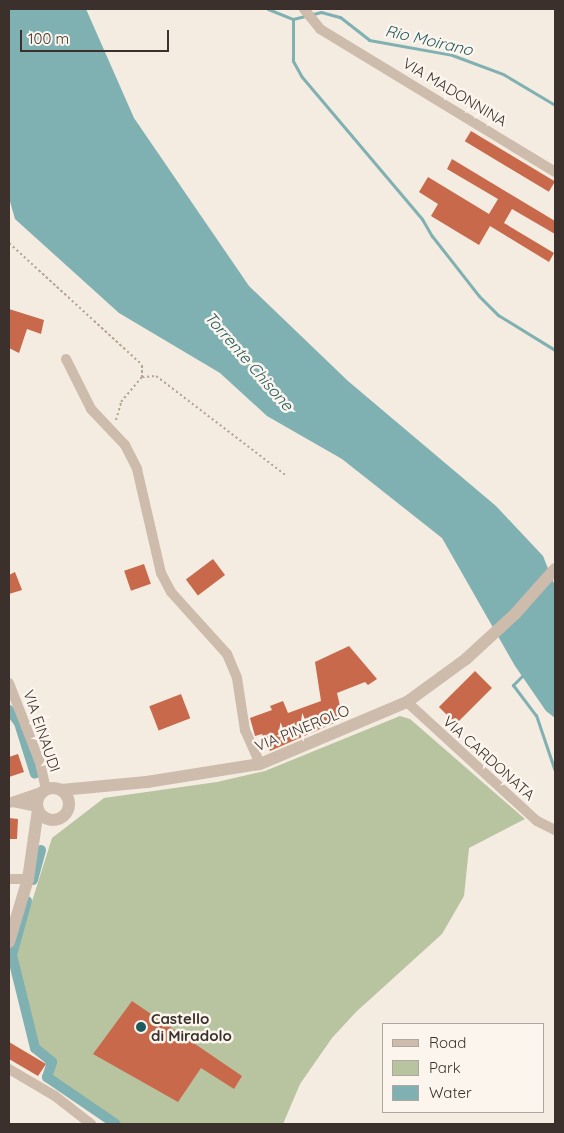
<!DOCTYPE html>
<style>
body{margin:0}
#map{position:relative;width:564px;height:1133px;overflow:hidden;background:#f4ebe1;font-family:Quicksand,sans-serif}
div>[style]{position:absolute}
.green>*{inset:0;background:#b8c4a0}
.water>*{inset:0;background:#7fb0b2}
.stream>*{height:3px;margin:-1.5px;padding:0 1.5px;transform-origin:1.5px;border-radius:1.5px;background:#7fb0b2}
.canal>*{height:10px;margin:-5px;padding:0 5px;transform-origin:5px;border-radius:5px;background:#7fb0b2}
.building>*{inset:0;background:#c8694b;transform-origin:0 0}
.path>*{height:2px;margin-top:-1px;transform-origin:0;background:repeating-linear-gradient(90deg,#b9a596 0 2.5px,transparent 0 5px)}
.minor>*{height:10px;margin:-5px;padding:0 5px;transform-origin:5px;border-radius:5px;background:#cdbbac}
.tertiary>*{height:12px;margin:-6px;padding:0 6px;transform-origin:6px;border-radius:6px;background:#cdbbac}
.tertiary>.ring{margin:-6px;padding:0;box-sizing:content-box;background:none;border:12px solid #cdbbac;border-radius:50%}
.dots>*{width:14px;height:14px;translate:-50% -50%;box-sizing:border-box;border:2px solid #fbf5ee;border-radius:50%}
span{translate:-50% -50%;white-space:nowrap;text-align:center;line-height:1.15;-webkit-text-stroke:5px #fbf5ee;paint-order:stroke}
.street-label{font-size:15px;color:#3b302b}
.poi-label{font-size:15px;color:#3b302b;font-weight:700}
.left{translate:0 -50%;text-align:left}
.water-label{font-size:16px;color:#1f5a5e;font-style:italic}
.frame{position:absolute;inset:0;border:10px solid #3b302b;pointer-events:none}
.legend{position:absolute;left:382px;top:1023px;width:162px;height:90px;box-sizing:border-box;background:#fbf5ee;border:1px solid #aea6a0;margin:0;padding:6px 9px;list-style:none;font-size:15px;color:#3b302b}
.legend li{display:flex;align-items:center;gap:10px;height:25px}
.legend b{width:25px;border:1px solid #aea6a0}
.scale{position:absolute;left:20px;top:30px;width:149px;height:22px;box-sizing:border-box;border:2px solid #3b302b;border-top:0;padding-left:6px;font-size:15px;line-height:18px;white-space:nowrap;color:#3b302b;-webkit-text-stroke:4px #fbf5ee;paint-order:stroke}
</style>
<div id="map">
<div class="green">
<div style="clip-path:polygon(400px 716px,410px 719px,525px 819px,469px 848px,464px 896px,442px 934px,356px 1012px,332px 1038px,300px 1084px,283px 1124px,115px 1124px,51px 1079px,35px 1035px,15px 955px,52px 838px,104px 798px,217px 782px,265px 771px)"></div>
</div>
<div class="water">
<div style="clip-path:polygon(9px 9px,86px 9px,134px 118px,249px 286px,348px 381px,496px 506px,543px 556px,555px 586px,555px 718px,546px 711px,515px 666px,442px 538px,342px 459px,267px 416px,220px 373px,119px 313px,15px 219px,9px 198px)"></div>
</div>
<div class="stream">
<div style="left:268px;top:9px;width:27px;rotate:22deg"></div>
<div style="left:293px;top:19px;width:29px;rotate:-14deg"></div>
<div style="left:321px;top:12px;width:20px;rotate:15deg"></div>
<div style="left:340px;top:17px;width:37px;rotate:38deg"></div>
<div style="left:369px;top:40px;width:84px;rotate:10.2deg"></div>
<div style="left:452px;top:55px;width:54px;rotate:20.4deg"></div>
<div style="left:503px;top:74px;width:61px;rotate:30.8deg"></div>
<div style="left:293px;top:19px;width:42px;rotate:90deg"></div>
<div style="left:293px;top:61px;width:18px;rotate:61deg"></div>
<div style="left:302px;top:77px;width:186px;rotate:49.8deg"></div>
<div style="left:422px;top:219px;width:20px;rotate:60deg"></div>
<div style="left:432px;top:236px;width:76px;rotate:51.9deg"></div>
<div style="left:479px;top:296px;width:27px;rotate:45deg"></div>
<div style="left:498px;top:315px;width:67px;rotate:31.6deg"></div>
<div style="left:522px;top:676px;width:13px;rotate:135deg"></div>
<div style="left:513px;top:685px;width:38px;rotate:53deg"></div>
<div style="left:536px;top:715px;width:59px;rotate:71.3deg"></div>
</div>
<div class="canal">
<div style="left:9px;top:710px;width:16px;rotate:52deg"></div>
<div style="left:19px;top:723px;width:53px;rotate:72.6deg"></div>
<div style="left:33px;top:880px;width:31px;rotate:-75deg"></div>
<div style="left:27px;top:901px;width:56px;rotate:105.5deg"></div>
<div style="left:12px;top:955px;width:96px;rotate:76.1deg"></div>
<div style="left:35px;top:1048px;width:22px;rotate:39deg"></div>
<div style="left:52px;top:1062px;width:16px;rotate:108deg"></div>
<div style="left:47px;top:1077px;width:83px;rotate:34.3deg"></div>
</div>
<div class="building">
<div style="left:471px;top:131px;width:98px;height:12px;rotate:31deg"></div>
<div style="clip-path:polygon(452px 159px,555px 221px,555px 234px,512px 209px,504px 223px,554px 253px,549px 262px,490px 226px,479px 245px,431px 216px,438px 204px,419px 192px,428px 177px,489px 214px,498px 199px,447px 169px)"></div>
<div style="clip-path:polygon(9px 309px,44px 320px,41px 334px,27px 329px,19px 353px,9px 348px)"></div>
<div style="left:213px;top:559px;width:20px;height:34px;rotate:53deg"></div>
<div style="left:144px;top:564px;width:21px;height:21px;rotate:71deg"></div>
<div style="clip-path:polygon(15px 572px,22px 590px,9px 594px,9px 575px)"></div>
<div style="clip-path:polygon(349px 646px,377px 679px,368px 685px,365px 682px,337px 693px,343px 719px,270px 751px,262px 734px,255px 736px,250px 718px,272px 710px,270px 706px,283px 701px,288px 713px,321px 701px,315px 662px)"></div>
<div style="left:475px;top:671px;width:24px;height:51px;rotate:45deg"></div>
<div style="left:181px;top:694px;width:26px;height:34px;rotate:69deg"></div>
<div style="clip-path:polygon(18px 754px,24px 772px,9px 777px,9px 757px)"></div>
<div style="clip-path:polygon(9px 818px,18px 819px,17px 839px,9px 839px)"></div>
<div style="clip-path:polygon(132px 1001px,242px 1076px,234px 1089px,201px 1068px,178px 1102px,93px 1054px)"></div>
<div style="clip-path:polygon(9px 1042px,46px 1064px,38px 1076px,9px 1059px)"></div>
</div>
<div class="path">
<div style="left:9px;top:243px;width:180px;rotate:42.5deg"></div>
<div style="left:142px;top:365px;width:12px;rotate:90deg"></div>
<div style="left:116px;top:420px;width:19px;rotate:-74deg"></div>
<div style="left:121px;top:402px;width:33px;rotate:-50deg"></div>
<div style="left:142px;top:377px;width:14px;rotate:-4deg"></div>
<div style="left:156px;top:376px;width:165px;rotate:37.4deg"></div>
</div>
<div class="minor">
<div style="left:304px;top:9px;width:26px;rotate:51deg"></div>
<div style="left:320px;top:29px;width:275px;rotate:31.3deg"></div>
<div style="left:66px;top:359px;width:56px;rotate:63.4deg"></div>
<div style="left:91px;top:409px;width:50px;rotate:46.6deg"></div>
<div style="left:125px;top:445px;width:27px;rotate:63deg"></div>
<div style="left:137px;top:469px;width:107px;rotate:77deg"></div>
<div style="left:161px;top:573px;width:21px;rotate:62deg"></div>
<div style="left:171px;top:592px;width:84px;rotate:47.9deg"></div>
<div style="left:227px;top:654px;width:26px;rotate:67deg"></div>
<div style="left:237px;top:678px;width:53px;rotate:81.3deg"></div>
<div style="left:245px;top:730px;width:37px;rotate:66deg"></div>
<div style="left:9px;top:683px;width:86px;rotate:68.8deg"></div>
<div style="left:40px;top:763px;width:28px;rotate:77deg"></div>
<div style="left:407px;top:702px;width:176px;rotate:42.5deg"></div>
<div style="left:537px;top:821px;width:20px;rotate:27deg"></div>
<div style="left:13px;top:802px;width:25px;rotate:12deg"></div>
<div style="left:9px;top:803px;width:37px;rotate:-19deg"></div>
<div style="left:9px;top:879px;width:19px"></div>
<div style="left:9px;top:1069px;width:53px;rotate:30.4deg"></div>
<div style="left:55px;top:1096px;width:46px;rotate:37.9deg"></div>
</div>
<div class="tertiary">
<div class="ring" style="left:37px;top:788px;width:20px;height:20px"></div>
<div style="left:61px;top:790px;width:86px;rotate:-5.3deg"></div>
<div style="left:147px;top:782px;width:114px;rotate:-9.1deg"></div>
<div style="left:260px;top:764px;width:160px;rotate:-22.9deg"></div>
<div style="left:407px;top:702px;width:73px;rotate:-36.1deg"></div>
<div style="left:466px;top:659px;width:67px;rotate:-42.6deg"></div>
<div style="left:515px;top:614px;width:60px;rotate:-48.4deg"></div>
<div style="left:9px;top:942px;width:66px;rotate:-73.2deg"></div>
<div style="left:28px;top:879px;width:70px;rotate:-81.8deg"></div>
</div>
<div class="dots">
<div style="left:141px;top:1027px;background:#1f5a5e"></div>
</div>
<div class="street-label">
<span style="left:455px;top:92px;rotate:31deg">VIA MADONNINA</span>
<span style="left:302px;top:728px;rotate:-22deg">VIA PINEROLO</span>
<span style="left:42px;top:731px;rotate:71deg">VIA EINAUDI</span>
<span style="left:489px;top:758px;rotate:42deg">VIA CARDONATA</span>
</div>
<div class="poi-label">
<span class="left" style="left:151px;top:1027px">Castello<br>di Miradolo</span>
</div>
<div class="water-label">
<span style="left:429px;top:40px;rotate:13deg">Rio Moirano</span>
<span style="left:249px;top:361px;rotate:49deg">Torrente Chisone</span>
</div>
<div class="frame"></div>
<ul class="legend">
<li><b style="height:6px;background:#cdbbac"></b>Road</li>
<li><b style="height:14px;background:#b8c4a0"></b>Park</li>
<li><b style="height:14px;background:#7fb0b2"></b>Water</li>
</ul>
<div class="scale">100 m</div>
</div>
